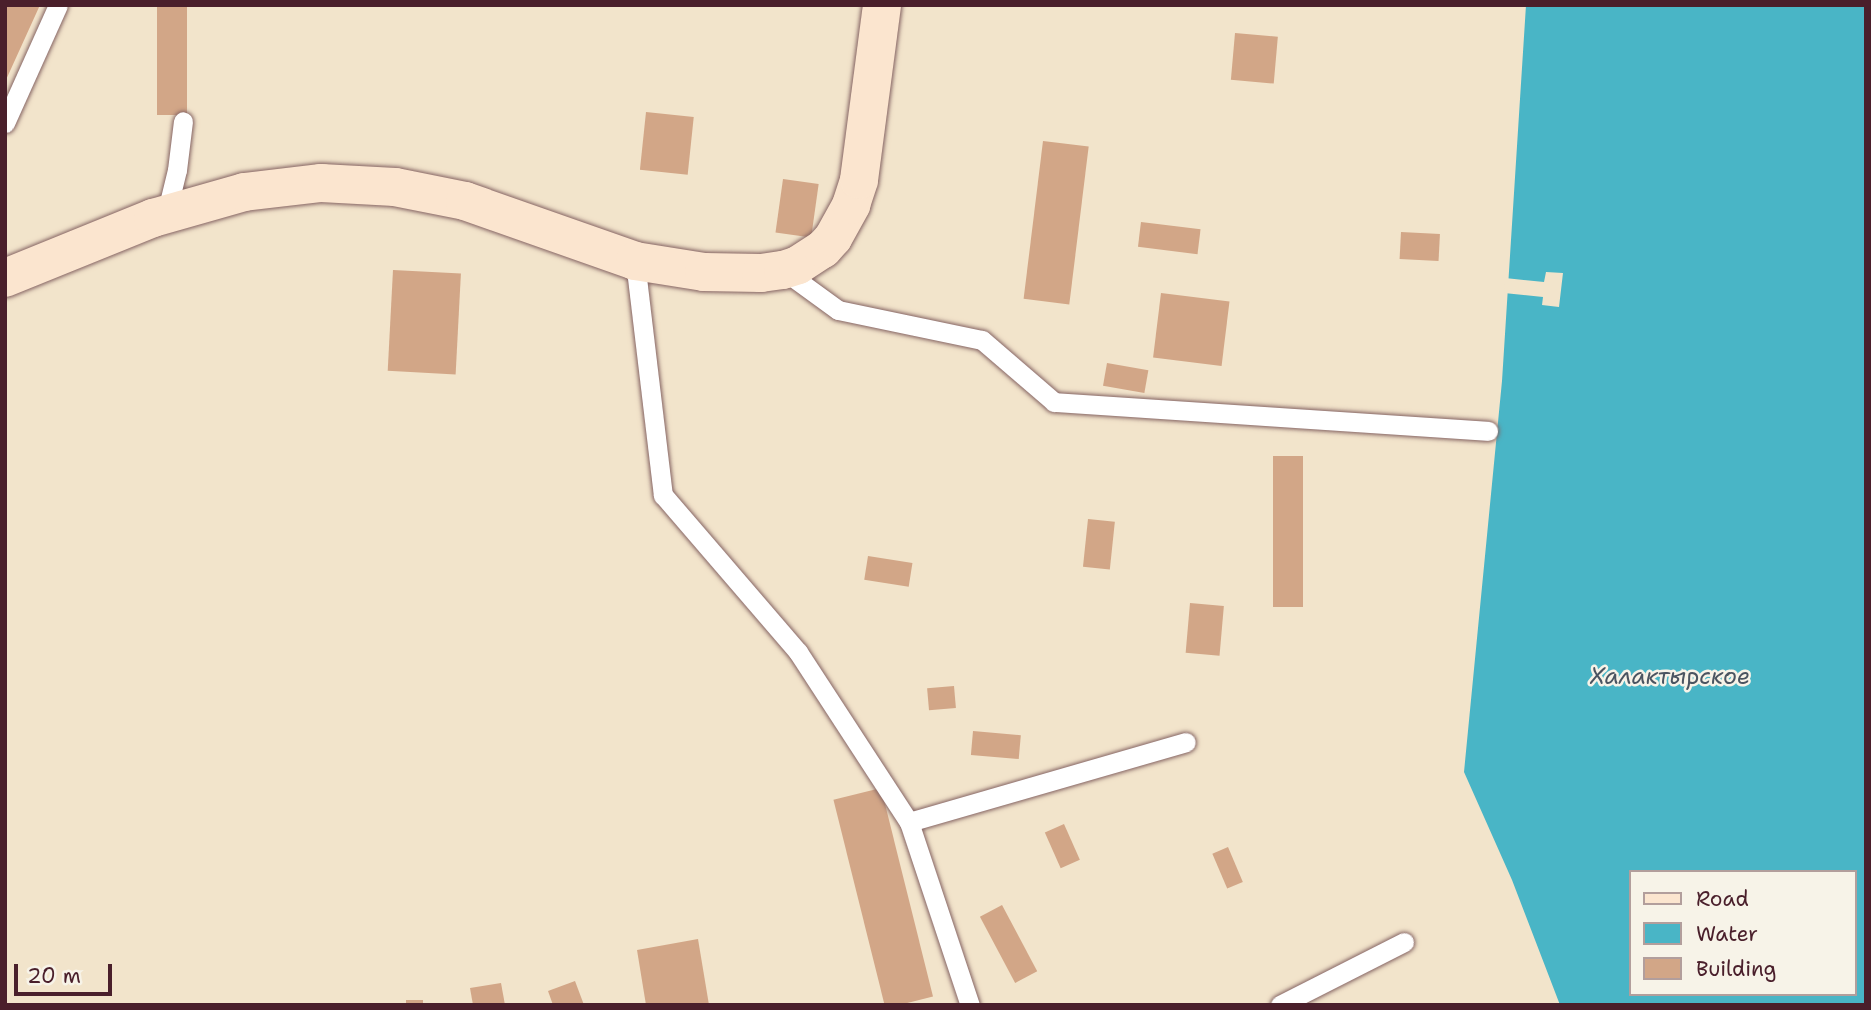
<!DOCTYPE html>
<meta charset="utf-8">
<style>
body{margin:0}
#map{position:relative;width:1871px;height:1010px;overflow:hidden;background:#f2e4cb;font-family:"Shantell Sans",sans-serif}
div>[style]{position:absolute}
.water>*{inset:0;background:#49b5c6}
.pier>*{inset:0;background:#f2e4cb}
.building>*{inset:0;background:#d2a687;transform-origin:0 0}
.roads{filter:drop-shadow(0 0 2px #856463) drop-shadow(0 0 2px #856463)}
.lane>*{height:19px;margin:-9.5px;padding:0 9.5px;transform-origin:9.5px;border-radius:9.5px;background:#fff}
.secondary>*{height:38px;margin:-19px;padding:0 19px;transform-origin:19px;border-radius:19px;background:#fbe5cf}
span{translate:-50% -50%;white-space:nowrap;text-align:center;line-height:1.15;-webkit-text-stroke:5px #f7f3e8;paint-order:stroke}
.water-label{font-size:23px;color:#4a5461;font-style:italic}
.frame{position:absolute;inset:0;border:7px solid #4a1f2b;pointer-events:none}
.legend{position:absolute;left:1629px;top:870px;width:228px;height:126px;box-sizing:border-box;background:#f7f3e8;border:2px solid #b29e9c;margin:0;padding:9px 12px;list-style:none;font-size:21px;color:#4a1f2b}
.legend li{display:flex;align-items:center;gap:14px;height:35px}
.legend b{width:35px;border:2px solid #b29e9c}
.scale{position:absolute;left:14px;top:964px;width:98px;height:32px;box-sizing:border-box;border:4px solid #4a1f2b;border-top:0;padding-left:9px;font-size:21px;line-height:24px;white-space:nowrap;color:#4a1f2b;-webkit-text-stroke:5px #f7f3e8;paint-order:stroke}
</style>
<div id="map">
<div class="water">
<div style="clip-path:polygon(evenodd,1526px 5px,1866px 5px,1866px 1005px,1560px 1005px,1512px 880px,1464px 772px,1502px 381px,1526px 5px,1631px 872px,1855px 872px,1855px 994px,1631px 994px,1631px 872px)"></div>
</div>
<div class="pier">
<div style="clip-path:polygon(1546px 272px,1563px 273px,1559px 307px,1542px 305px,1543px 297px,1504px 293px,1505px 278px,1544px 282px)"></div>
</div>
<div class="building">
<div style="clip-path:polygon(5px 5px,40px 5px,5px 82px)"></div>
<div style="left:157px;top:5px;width:30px;height:110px"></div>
<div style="left:1235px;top:33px;width:43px;height:47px;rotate:5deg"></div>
<div style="left:646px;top:112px;width:48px;height:58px;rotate:6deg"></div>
<div style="left:1043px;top:141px;width:46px;height:159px;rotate:7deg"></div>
<div style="left:783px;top:179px;width:36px;height:54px;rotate:8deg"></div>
<div style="left:1141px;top:222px;width:60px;height:25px;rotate:7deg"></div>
<div style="left:1401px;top:232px;width:39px;height:27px;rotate:3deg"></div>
<div style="left:393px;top:270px;width:68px;height:101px;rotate:3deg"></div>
<div style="left:1161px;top:293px;width:69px;height:65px;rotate:7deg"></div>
<div style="left:1107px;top:363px;width:42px;height:23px;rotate:10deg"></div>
<div style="left:1273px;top:456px;width:30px;height:151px"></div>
<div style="left:1088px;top:519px;width:27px;height:48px;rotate:6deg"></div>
<div style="left:868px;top:556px;width:45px;height:24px;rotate:9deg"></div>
<div style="left:1190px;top:603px;width:34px;height:50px;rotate:5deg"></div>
<div style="left:954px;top:686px;width:22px;height:27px;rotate:85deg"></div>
<div style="left:973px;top:731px;width:48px;height:24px;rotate:5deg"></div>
<div style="left:881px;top:788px;width:215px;height:49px;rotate:76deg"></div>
<div style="left:1064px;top:824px;width:39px;height:21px;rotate:66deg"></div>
<div style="left:1228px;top:847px;width:38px;height:17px;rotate:67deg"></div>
<div style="left:1002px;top:905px;width:75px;height:25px;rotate:62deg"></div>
<div style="clip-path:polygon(698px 939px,709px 1005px,646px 1005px,637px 950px)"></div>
<div style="clip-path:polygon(575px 981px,584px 1005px,553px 1005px,548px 991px)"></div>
<div style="clip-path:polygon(501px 983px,505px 1005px,473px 1005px,470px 988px)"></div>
<div style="left:406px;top:1000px;width:17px;height:5px"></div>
</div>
<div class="roads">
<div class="lane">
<div style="left:5px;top:123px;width:129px;rotate:-65.8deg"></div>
<div style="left:166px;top:215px;width:46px;rotate:-76.3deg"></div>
<div style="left:177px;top:170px;width:49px;rotate:-83deg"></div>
<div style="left:635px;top:261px;width:236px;rotate:83.2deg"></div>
<div style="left:663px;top:495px;width:207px;rotate:49.3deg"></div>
<div style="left:798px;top:652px;width:203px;rotate:56.9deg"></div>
<div style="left:909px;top:822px;width:193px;rotate:71.6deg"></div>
<div style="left:783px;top:270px;width:68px;rotate:36deg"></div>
<div style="left:838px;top:310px;width:147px;rotate:11.8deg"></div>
<div style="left:982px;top:340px;width:95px;rotate:40.7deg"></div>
<div style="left:1054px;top:402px;width:435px;rotate:3.8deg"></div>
<div style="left:909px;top:822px;width:288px;rotate:-16.1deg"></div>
<div style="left:1280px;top:1005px;width:139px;rotate:-26.9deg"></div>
</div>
<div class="secondary">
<div style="left:5px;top:278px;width:160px;rotate:-22.1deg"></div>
<div style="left:153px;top:218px;width:95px;rotate:-15.9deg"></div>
<div style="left:244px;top:192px;width:78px;rotate:-6.7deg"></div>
<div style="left:321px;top:183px;width:74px;rotate:3.1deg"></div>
<div style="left:395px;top:187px;width:71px;rotate:11.3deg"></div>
<div style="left:465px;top:201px;width:180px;rotate:19.4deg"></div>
<div style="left:635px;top:261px;width:70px;rotate:9.1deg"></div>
<div style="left:704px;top:272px;width:57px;rotate:1deg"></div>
<div style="left:761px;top:273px;width:22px;rotate:-8deg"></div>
<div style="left:783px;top:270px;width:16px;rotate:-18deg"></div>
<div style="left:798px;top:265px;width:30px;rotate:-33deg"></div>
<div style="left:823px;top:249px;width:15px;rotate:-48deg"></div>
<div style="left:833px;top:238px;width:38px;rotate:-61deg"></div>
<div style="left:851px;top:205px;width:26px;rotate:-72deg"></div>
<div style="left:859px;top:180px;width:177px;rotate:-82.5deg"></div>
</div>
</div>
<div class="water-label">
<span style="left:1670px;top:676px">Халактырское</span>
</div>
<div class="frame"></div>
<ul class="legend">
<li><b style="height:9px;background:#fbe5cf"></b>Road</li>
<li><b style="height:19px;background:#49b5c6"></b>Water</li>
<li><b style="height:19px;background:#d2a687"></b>Building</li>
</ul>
<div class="scale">20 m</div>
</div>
